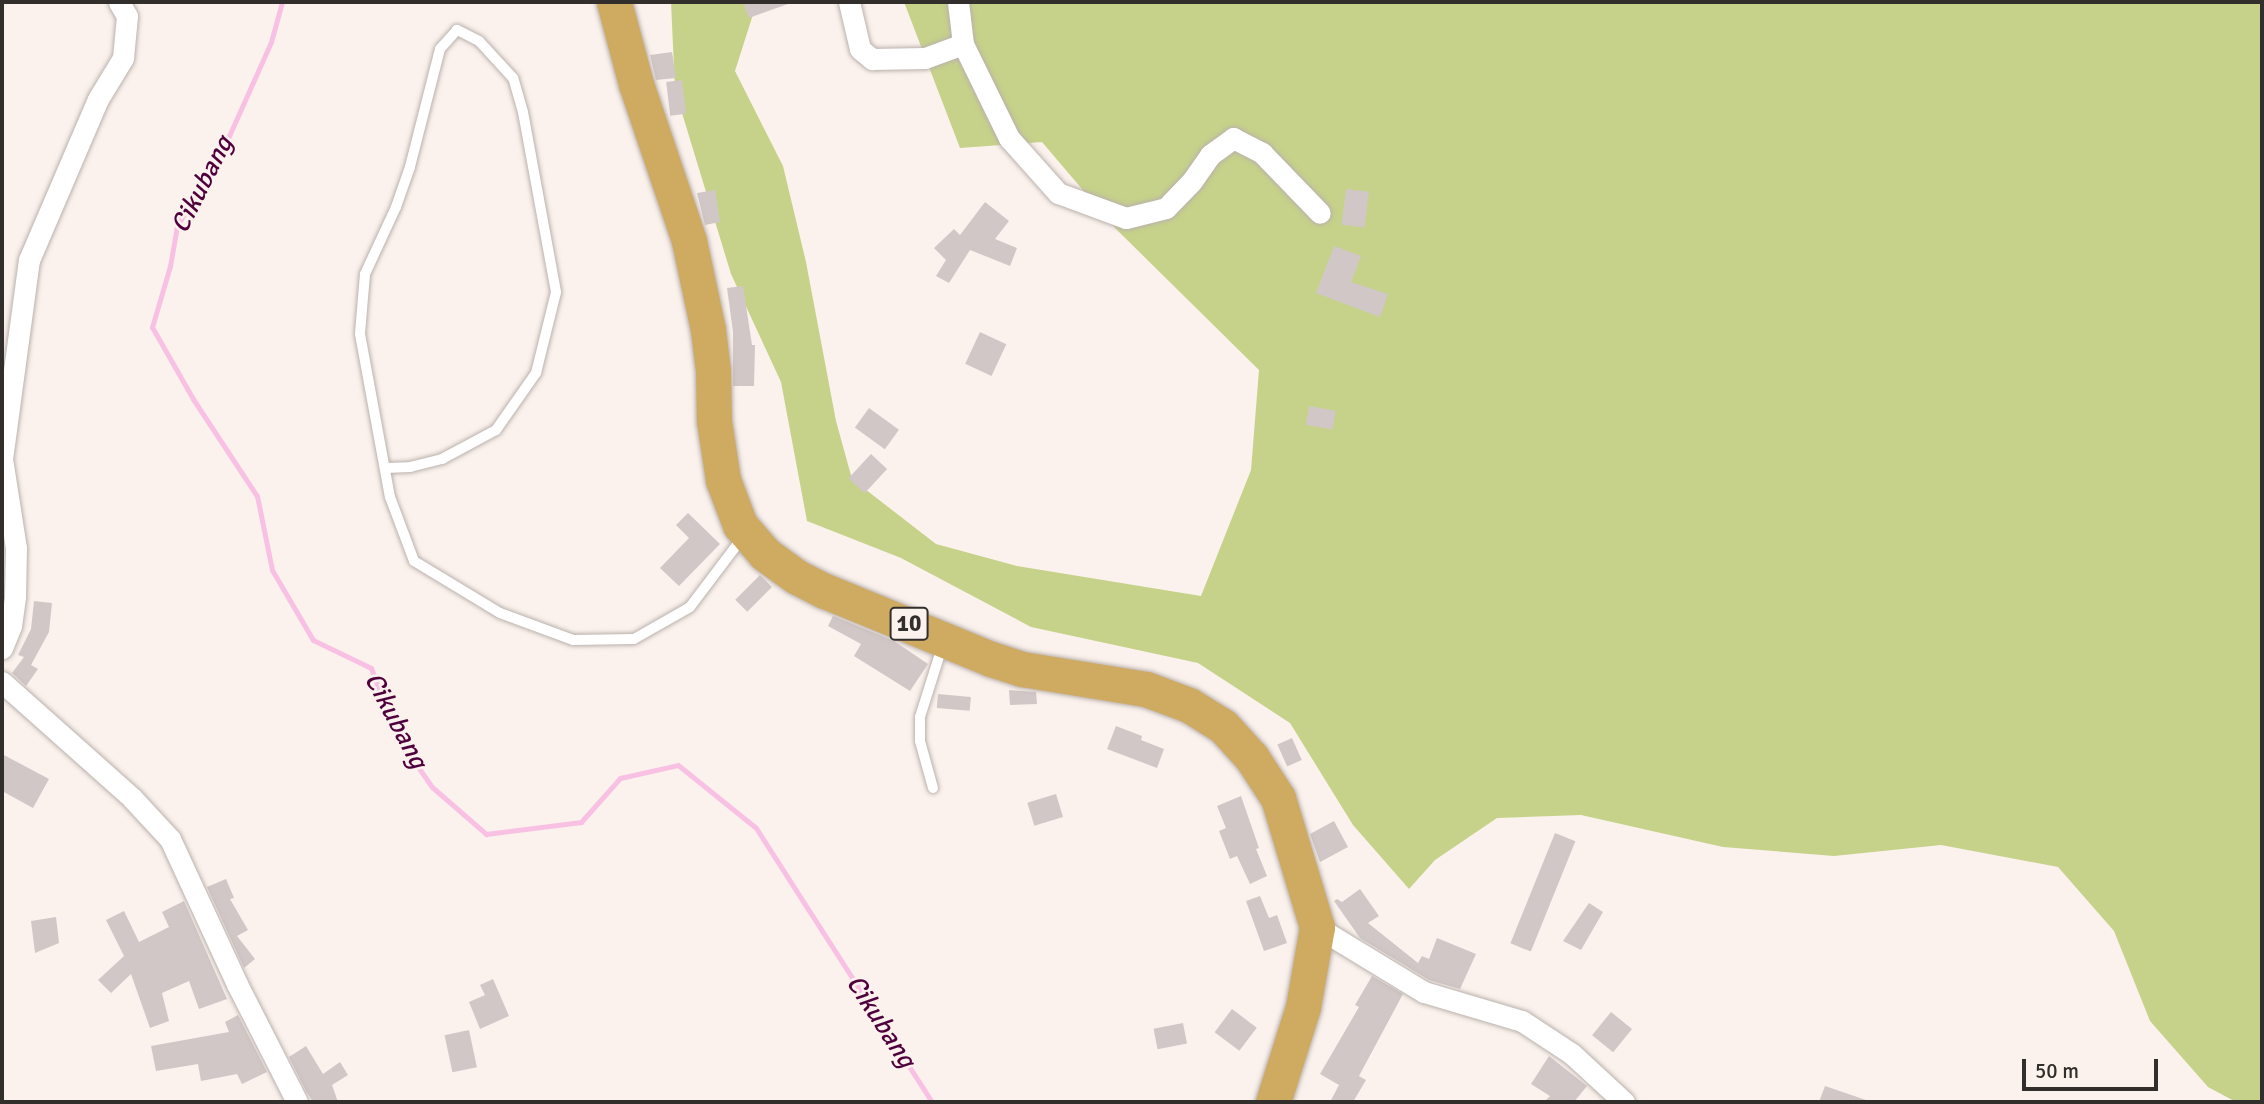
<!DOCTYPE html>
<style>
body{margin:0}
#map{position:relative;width:2264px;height:1104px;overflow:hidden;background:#fbf2ed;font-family:Signika,sans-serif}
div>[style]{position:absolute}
.green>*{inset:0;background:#c6d289}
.stream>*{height:5px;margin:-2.5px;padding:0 2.5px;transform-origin:2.5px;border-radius:2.5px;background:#f8c1e4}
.building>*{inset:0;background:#d1c7c7;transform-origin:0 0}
.roads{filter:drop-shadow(0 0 2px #bab1ad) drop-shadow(0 0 2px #bab1ad)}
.service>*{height:10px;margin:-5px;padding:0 5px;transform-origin:5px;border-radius:5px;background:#fff}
.minor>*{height:21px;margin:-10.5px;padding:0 10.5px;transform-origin:10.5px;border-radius:10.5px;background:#fff}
.trunk>*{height:35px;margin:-17.5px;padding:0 17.5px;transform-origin:17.5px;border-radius:17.5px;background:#cfab62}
span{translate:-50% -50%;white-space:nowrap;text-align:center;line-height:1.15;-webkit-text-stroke:5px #fbf2ed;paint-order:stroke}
.shield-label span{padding:2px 5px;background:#fbf2ed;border:2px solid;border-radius:5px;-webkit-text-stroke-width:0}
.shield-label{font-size:23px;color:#312e2c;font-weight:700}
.water-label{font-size:26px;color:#4f003d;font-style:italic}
.frame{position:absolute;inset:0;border:4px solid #312e2c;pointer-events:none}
.scale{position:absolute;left:2022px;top:1059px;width:136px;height:32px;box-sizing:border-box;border:4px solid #312e2c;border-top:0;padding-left:9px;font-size:21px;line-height:24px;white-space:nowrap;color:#312e2c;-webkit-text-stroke:5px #fbf2ed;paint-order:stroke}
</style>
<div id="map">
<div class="green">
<div style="clip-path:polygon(671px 2px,757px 2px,735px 71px,783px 166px,806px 262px,836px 421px,852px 479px,936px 544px,1017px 566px,1201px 596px,1251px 470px,1259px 370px,1116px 229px,1042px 142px,960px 148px,904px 2px,2262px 2px,2262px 1102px,2236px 1102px,2208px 1087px,2150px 1021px,2114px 931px,2058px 867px,1941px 845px,1834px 856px,1723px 847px,1581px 815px,1497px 818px,1435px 860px,1409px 889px,1353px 825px,1290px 723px,1198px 663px,1031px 627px,901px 558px,807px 521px,781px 382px,731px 274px,675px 90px)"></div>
</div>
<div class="stream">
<div style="left:282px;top:2px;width:41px;rotate:105.4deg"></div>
<div style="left:271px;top:42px;width:103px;rotate:114.1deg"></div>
<div style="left:229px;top:136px;width:104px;rotate:120deg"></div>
<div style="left:177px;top:226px;width:41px;rotate:99.9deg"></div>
<div style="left:170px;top:266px;width:64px;rotate:106.4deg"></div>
<div style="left:152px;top:327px;width:83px;rotate:60.3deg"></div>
<div style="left:193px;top:399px;width:116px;rotate:56.6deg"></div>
<div style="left:257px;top:496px;width:76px;rotate:78.5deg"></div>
<div style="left:272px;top:570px;width:81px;rotate:59.6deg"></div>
<div style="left:313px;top:640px;width:64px;rotate:25.8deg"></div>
<div style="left:371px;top:668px;width:74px;rotate:69.4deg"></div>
<div style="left:397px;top:737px;width:61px;rotate:55deg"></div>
<div style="left:432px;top:787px;width:72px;rotate:41deg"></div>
<div style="left:486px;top:834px;width:96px;rotate:-7.2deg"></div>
<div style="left:581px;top:822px;width:59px;rotate:-48.4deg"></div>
<div style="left:620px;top:778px;width:59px;rotate:-12.6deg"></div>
<div style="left:678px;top:765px;width:100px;rotate:38.9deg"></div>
<div style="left:756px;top:828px;width:326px;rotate:57.3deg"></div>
</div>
<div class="building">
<div style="clip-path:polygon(743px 2px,787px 2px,788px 4px,749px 18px)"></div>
<div style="clip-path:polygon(672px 52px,676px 78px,656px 80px,650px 55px)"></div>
<div style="left:682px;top:80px;width:34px;height:16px;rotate:83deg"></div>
<div style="left:1346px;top:189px;width:23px;height:36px;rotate:7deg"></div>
<div style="clip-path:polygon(715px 190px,720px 222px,705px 225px,697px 193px)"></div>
<div style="clip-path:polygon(985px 202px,1009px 221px,995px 239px,1017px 248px,1010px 266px,970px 250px,949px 283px,936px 276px,946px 260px,934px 248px,954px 229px,960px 235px)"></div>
<div style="clip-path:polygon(1334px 246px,1361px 256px,1351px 282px,1388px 294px,1380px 317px,1316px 293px)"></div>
<div style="clip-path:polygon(743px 286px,752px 345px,755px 345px,754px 386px,733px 386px,733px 332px,727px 288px)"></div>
<div style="left:980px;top:332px;width:29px;height:35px;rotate:25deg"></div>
<div style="left:1309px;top:406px;width:27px;height:19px;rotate:10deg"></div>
<div style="left:869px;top:408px;width:37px;height:24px;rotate:36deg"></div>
<div style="left:871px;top:454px;width:22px;height:33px;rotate:43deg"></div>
<div style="clip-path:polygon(688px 513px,720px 544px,679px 586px,660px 568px,689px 538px,676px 525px)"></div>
<div style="left:760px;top:575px;width:17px;height:35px;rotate:45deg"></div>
<div style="clip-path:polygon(34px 601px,52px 603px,49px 632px,31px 665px,38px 669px,26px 686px,12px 673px,24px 657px,18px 655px,31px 629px)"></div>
<div style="clip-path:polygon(833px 616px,894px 641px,928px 664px,910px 691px,854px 656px,861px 644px,828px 626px)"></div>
<div style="clip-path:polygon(1009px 690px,1036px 692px,1037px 704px,1010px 705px)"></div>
<div style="left:938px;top:694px;width:33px;height:14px;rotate:5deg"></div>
<div style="clip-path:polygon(1116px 726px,1142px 736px,1141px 740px,1164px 749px,1157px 768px,1107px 749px)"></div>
<div style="left:1292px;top:738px;width:24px;height:16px;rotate:66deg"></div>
<div style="clip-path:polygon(2px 754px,49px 779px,33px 808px,2px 791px)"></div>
<div style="left:1056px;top:794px;width:24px;height:30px;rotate:73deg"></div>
<div style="clip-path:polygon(1241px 796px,1259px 848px,1256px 849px,1267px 876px,1250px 884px,1237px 856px,1230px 859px,1219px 831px,1226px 828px,1217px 806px)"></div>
<div style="clip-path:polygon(1334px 821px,1348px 847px,1320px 862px,1310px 834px)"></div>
<div style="left:1555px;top:833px;width:22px;height:119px;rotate:22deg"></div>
<div style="clip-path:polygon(226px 879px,234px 898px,230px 899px,248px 930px,237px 936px,255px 959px,244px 968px,207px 887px)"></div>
<div style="clip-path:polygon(1360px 889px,1379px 916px,1368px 923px,1418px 963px,1422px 956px,1429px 959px,1437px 938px,1476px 954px,1460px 989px,1429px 980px,1360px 938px,1334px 901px,1337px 899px,1342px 902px)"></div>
<div style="clip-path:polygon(1260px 896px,1269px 918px,1277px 915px,1287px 943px,1264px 951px,1246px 901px)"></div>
<div style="clip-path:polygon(184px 901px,227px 999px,199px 1009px,189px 981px,162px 993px,169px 1021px,150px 1028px,131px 974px,111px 993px,98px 980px,124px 956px,106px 920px,124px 911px,139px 942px,169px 927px,162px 912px)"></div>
<div style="clip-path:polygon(1589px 903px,1603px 912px,1581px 950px,1563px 941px)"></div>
<div style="clip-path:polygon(56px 917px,59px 943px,35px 953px,31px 921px)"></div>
<div style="clip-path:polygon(1372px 976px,1403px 994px,1359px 1076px,1366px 1080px,1353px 1102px,1330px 1102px,1339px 1085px,1320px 1074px,1359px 1007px,1355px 1005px)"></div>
<div style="clip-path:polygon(493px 979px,509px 1016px,480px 1029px,469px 1002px,485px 995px,480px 985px)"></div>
<div style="left:1232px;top:1009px;width:31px;height:29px;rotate:37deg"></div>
<div style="left:1611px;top:1012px;width:27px;height:30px;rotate:39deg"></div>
<div style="clip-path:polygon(238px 1015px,267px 1072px,242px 1084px,237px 1074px,201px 1081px,198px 1064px,156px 1071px,151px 1046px,229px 1032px,225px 1022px)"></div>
<div style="left:1183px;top:1023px;width:21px;height:30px;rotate:79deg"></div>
<div style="left:469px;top:1030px;width:38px;height:25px;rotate:78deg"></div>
<div style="clip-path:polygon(306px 1046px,323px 1074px,340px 1062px,348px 1075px,332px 1085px,338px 1102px,313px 1102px,306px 1091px,289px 1057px)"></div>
<div style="clip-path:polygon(1549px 1056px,1587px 1086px,1574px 1102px,1544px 1102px,1550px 1096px,1531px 1084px)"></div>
<div style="clip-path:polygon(1825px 1086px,1866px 1100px,1866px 1102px,1819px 1102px)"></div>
</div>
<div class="roads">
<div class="service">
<div style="left:385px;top:468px;width:25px;rotate:-2deg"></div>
<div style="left:410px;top:467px;width:33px;rotate:-14deg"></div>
<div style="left:442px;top:459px;width:61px;rotate:-28.2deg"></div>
<div style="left:496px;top:430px;width:70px;rotate:-54.9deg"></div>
<div style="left:536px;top:373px;width:83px;rotate:-76.1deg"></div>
<div style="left:556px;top:292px;width:183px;rotate:-100.4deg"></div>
<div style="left:523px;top:112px;width:35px;rotate:-106deg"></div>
<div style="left:513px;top:78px;width:50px;rotate:-132.6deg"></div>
<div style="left:479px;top:41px;width:25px;rotate:-153deg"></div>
<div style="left:457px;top:30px;width:25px;rotate:132deg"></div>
<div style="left:440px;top:49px;width:122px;rotate:104.3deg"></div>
<div style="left:410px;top:167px;width:42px;rotate:109.3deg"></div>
<div style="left:396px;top:207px;width:74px;rotate:114.8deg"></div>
<div style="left:365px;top:274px;width:60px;rotate:94.8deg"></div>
<div style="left:360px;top:334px;width:166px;rotate:79.6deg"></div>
<div style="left:390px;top:497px;width:68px;rotate:69.4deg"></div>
<div style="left:414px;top:561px;width:100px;rotate:31.2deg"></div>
<div style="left:500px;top:613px;width:78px;rotate:20.3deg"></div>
<div style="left:573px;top:640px;width:61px;rotate:-0.9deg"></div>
<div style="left:634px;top:639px;width:64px;rotate:-29.7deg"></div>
<div style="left:690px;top:607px;width:88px;rotate:-52.9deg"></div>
<div style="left:933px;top:788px;width:49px;rotate:-105.5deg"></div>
<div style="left:920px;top:741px;width:24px;rotate:-90deg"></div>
<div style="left:920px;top:717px;width:77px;rotate:-72.5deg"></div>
</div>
<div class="minor">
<div style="left:849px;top:2px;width:48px;rotate:76.8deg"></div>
<div style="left:860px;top:49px;width:16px;rotate:40deg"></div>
<div style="left:872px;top:59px;width:53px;rotate:-1.1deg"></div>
<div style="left:925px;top:58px;width:40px;rotate:-20.2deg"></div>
<div style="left:963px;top:44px;width:42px;rotate:-96.8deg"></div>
<div style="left:963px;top:44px;width:105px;rotate:63.9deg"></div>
<div style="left:1009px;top:138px;width:74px;rotate:48.3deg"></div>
<div style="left:1058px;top:193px;width:72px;rotate:20.2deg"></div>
<div style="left:1126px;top:218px;width:41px;rotate:-14deg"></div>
<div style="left:1166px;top:208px;width:37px;rotate:-46deg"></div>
<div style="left:1192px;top:181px;width:32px;rotate:-55deg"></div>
<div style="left:1210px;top:155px;width:29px;rotate:-36deg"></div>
<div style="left:1233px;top:138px;width:33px;rotate:27deg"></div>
<div style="left:1262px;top:153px;width:83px;rotate:46deg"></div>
<div style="left:2px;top:648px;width:24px;rotate:-68deg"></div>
<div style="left:11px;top:626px;width:30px;rotate:-82deg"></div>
<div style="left:15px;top:596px;width:48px;rotate:-88.8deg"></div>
<div style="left:16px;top:548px;width:90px;rotate:-98.9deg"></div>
<div style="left:2px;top:459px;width:201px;rotate:-82.3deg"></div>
<div style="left:29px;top:260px;width:175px;rotate:-66.8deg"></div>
<div style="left:98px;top:99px;width:48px;rotate:-58.6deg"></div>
<div style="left:123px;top:58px;width:42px;rotate:-84.6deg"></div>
<div style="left:127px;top:16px;width:16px;rotate:-120deg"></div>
<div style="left:2px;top:682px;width:174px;rotate:41.7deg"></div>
<div style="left:132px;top:798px;width:56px;rotate:47.2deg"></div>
<div style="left:170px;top:839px;width:160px;rotate:65.2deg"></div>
<div style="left:237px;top:984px;width:132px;rotate:63deg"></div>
<div style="left:1317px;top:927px;width:125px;rotate:31.3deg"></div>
<div style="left:1424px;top:992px;width:102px;rotate:16.5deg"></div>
<div style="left:1522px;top:1021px;width:60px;rotate:33.4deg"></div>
<div style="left:1572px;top:1054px;width:71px;rotate:42.7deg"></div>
</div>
<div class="trunk">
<div style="left:614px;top:2px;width:85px;rotate:75deg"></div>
<div style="left:636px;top:84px;width:166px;rotate:71.3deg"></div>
<div style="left:689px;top:241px;width:91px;rotate:77.9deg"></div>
<div style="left:708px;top:330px;width:41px;rotate:83deg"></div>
<div style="left:713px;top:371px;width:50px;rotate:88.9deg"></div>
<div style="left:714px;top:421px;width:60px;rotate:81.3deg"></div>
<div style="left:723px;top:480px;width:48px;rotate:69.3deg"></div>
<div style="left:740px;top:525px;width:38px;rotate:49deg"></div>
<div style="left:765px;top:554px;width:39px;rotate:36deg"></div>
<div style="left:797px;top:577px;width:31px;rotate:27deg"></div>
<div style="left:825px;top:591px;width:179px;rotate:22.3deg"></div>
<div style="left:991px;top:659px;width:33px;rotate:18deg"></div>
<div style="left:1022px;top:669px;width:126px;rotate:9.2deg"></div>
<div style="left:1146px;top:689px;width:46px;rotate:20.4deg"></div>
<div style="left:1189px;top:705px;width:40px;rotate:32deg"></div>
<div style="left:1223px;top:726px;width:43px;rotate:47.8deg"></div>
<div style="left:1252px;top:758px;width:48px;rotate:57deg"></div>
<div style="left:1278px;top:798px;width:135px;rotate:73.2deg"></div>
<div style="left:1317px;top:927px;width:81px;rotate:99.9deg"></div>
<div style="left:1303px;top:1007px;width:100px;rotate:107.5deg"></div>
</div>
</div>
<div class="shield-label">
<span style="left:909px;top:624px">10</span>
</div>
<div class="water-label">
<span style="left:203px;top:185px;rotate:-63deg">Cikubang</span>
<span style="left:395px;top:721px;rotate:62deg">Cikubang</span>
<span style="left:880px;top:1022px;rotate:57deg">Cikubang</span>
</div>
<div class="frame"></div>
<div class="scale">50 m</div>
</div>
